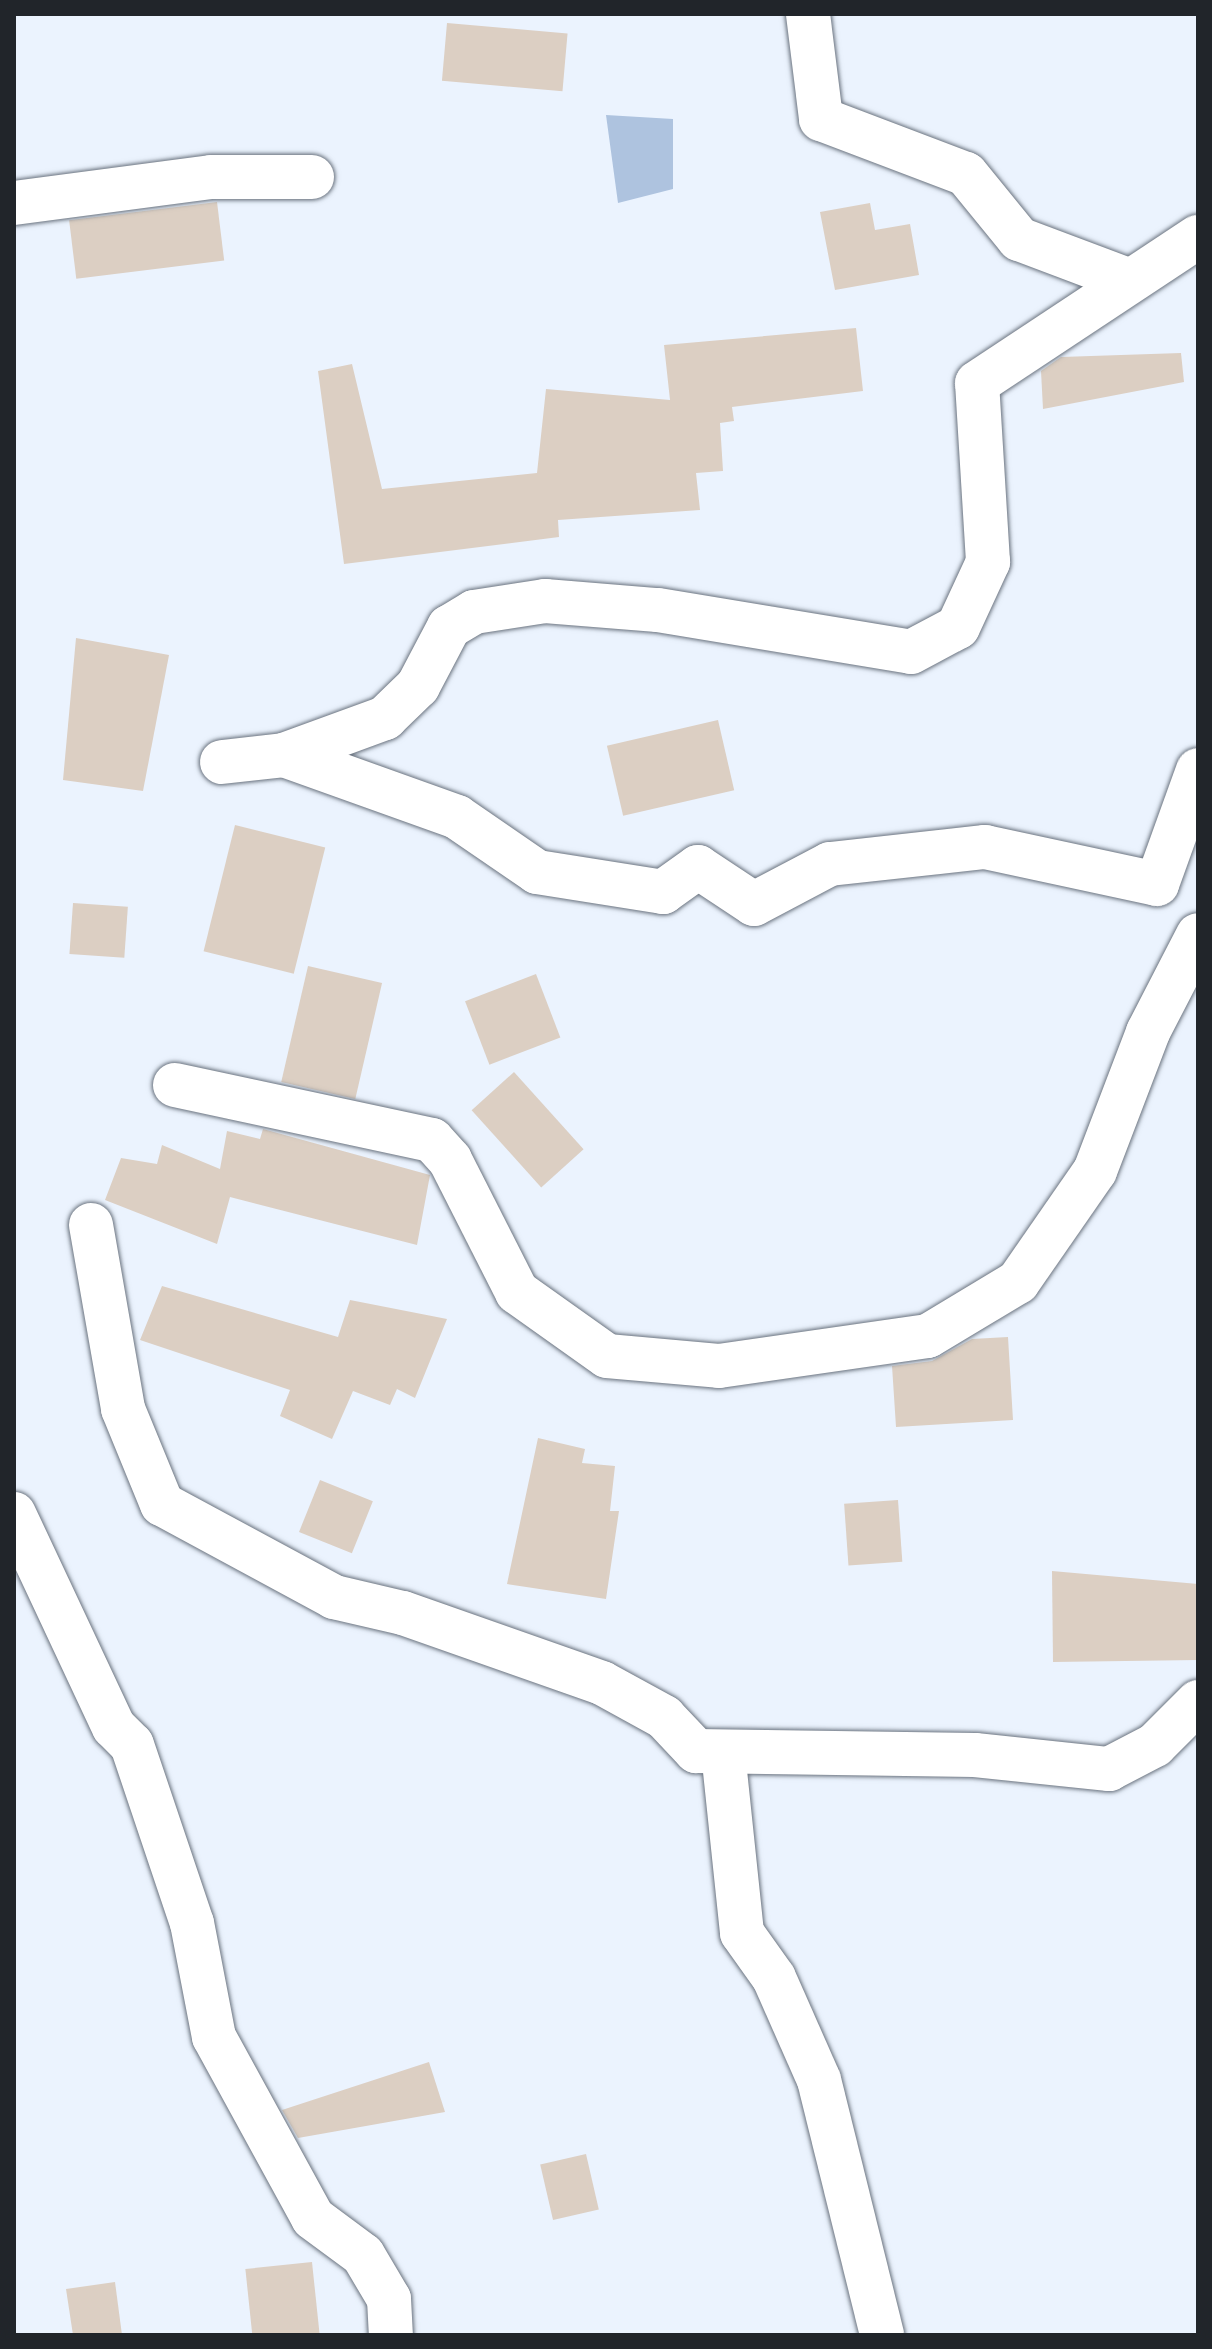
<!DOCTYPE html>
<style>
body{margin:0}
#map{position:relative;width:1212px;height:2349px;overflow:hidden;background:#ebf3fe;font-family:"Alegreya Sans",sans-serif}
div>[style]{position:absolute}
.green>*{inset:0;background:#aec3df}
.building>*{inset:0;background:#dccfc3;transform-origin:0 0}
.roads{filter:drop-shadow(0 0 2px #6a737f) drop-shadow(0 0 2px #6a737f)}
.minor>*{height:44px;margin:-22px;padding:0 22px;transform-origin:22px;border-radius:22px;background:#fff}
span{translate:-50% -50%;white-space:nowrap;text-align:center;line-height:1.15;-webkit-text-stroke:6px #fff;paint-order:stroke}
.frame{position:absolute;inset:0;border:16px solid #21252a;pointer-events:none}
</style>
<div id="map">
<div class="green">
<div style="clip-path:polygon(606px 115px,673px 119px,673px 189px,618px 203px)"></div>
</div>
<div class="building">
<div style="left:447px;top:23px;width:121px;height:58px;rotate:5deg"></div>
<div style="left:217px;top:202px;width:59px;height:149px;rotate:83deg"></div>
<div style="clip-path:polygon(870px 203px,875px 230px,910px 224px,919px 275px,835px 290px,820px 212px)"></div>
<div style="clip-path:polygon(856px 328px,863px 391px,732px 407px,734px 421px,720px 423px,723px 471px,696px 473px,700px 510px,558px 520px,559px 537px,344px 564px,318px 371px,352px 364px,382px 489px,537px 473px,546px 389px,670px 400px,664px 345px)"></div>
<div style="clip-path:polygon(1181px 353px,1184px 382px,1043px 409px,1041px 371px,1061px 357px)"></div>
<div style="clip-path:polygon(76px 638px,169px 655px,143px 791px,63px 780px)"></div>
<div style="left:718px;top:720px;width:72px;height:114px;rotate:77deg"></div>
<div style="left:235px;top:825px;width:93px;height:130px;rotate:14deg"></div>
<div style="left:73px;top:903px;width:55px;height:51px;rotate:4deg"></div>
<div style="left:308px;top:966px;width:76px;height:119px;rotate:13deg"></div>
<div style="left:536px;top:974px;width:68px;height:76px;rotate:69deg"></div>
<div style="left:514px;top:1072px;width:104px;height:57px;rotate:48deg"></div>
<div style="clip-path:polygon(263px 1129px,430px 1175px,417px 1245px,230px 1197px,217px 1244px,105px 1200px,121px 1158px,157px 1164px,162px 1145px,220px 1169px,227px 1131px,260px 1139px)"></div>
<div style="clip-path:polygon(162px 1286px,338px 1337px,350px 1300px,447px 1319px,415px 1398px,397px 1389px,390px 1405px,353px 1391px,332px 1439px,280px 1416px,290px 1390px,140px 1340px)"></div>
<div style="clip-path:polygon(1008px 1337px,1013px 1420px,896px 1427px,892px 1366px,932px 1361px,972px 1339px)"></div>
<div style="clip-path:polygon(538px 1438px,585px 1449px,582px 1463px,615px 1466px,610px 1511px,619px 1511px,606px 1599px,507px 1584px)"></div>
<div style="left:320px;top:1480px;width:57px;height:56px;rotate:22deg"></div>
<div style="left:898px;top:1500px;width:62px;height:54px;rotate:86deg"></div>
<div style="clip-path:polygon(1052px 1571px,1198px 1584px,1198px 1660px,1053px 1662px)"></div>
<div style="clip-path:polygon(429px 2062px,445px 2112px,298px 2138px,282px 2110px)"></div>
<div style="left:586px;top:2154px;width:57px;height:47px;rotate:77deg"></div>
<div style="left:312px;top:2262px;width:73px;height:67px;rotate:84deg"></div>
<div style="clip-path:polygon(115px 2282px,122px 2335px,73px 2335px,66px 2289px)"></div>
</div>
<div class="roads">
<div class="minor">
<div style="left:808px;top:14px;width:106px;rotate:82.9deg"></div>
<div style="left:821px;top:119px;width:155px;rotate:20.8deg"></div>
<div style="left:966px;top:174px;width:84px;rotate:50.8deg"></div>
<div style="left:1019px;top:239px;width:116px;rotate:20.6deg"></div>
<div style="left:14px;top:203px;width:199px;rotate:-7.5deg"></div>
<div style="left:211px;top:177px;width:101px"></div>
<div style="left:284px;top:755px;width:184px;rotate:19.7deg"></div>
<div style="left:457px;top:817px;width:97px;rotate:34.5deg"></div>
<div style="left:537px;top:872px;width:128px;rotate:9deg"></div>
<div style="left:663px;top:892px;width:43px;rotate:-35.5deg"></div>
<div style="left:698px;top:867px;width:67px;rotate:33.5deg"></div>
<div style="left:754px;top:904px;width:86px;rotate:-27.8deg"></div>
<div style="left:830px;top:864px;width:156px;rotate:-6.3deg"></div>
<div style="left:985px;top:847px;width:176px;rotate:12.1deg"></div>
<div style="left:1157px;top:884px;width:121px;rotate:-70.2deg"></div>
<div style="left:222px;top:762px;width:62px;rotate:-6.4deg"></div>
<div style="left:284px;top:755px;width:108px;rotate:-20.1deg"></div>
<div style="left:385px;top:718px;width:46px;rotate:-44.1deg"></div>
<div style="left:418px;top:686px;width:67px;rotate:-62.3deg"></div>
<div style="left:449px;top:627px;width:29px;rotate:-31deg"></div>
<div style="left:474px;top:612px;width:72px;rotate:-8.8deg"></div>
<div style="left:545px;top:601px;width:113px;rotate:4.6deg"></div>
<div style="left:658px;top:610px;width:256px;rotate:9.4deg"></div>
<div style="left:911px;top:652px;width:53px;rotate:-28deg"></div>
<div style="left:958px;top:627px;width:72px;rotate:-65.2deg"></div>
<div style="left:988px;top:562px;width:179px;rotate:-93.5deg"></div>
<div style="left:977px;top:383px;width:265px;rotate:-33.5deg"></div>
<div style="left:175px;top:1085px;width:263px;rotate:12.1deg"></div>
<div style="left:432px;top:1140px;width:27px;rotate:48deg"></div>
<div style="left:450px;top:1160px;width:148px;rotate:63.1deg"></div>
<div style="left:517px;top:1292px;width:110px;rotate:35.4deg"></div>
<div style="left:607px;top:1356px;width:112px;rotate:5.1deg"></div>
<div style="left:719px;top:1366px;width:211px;rotate:-8.2deg"></div>
<div style="left:928px;top:1336px;width:105px;rotate:-31deg"></div>
<div style="left:1018px;top:1282px;width:135px;rotate:-55.3deg"></div>
<div style="left:1095px;top:1171px;width:149px;rotate:-69.1deg"></div>
<div style="left:1148px;top:1032px;width:109px;rotate:-62.7deg"></div>
<div style="left:91px;top:1225px;width:187px;rotate:80.1deg"></div>
<div style="left:123px;top:1409px;width:103px;rotate:67.7deg"></div>
<div style="left:162px;top:1504px;width:196px;rotate:28.4deg"></div>
<div style="left:334px;top:1597px;width:71px;rotate:13.1deg"></div>
<div style="left:403px;top:1613px;width:211px;rotate:19.4deg"></div>
<div style="left:602px;top:1683px;width:71px;rotate:28.7deg"></div>
<div style="left:664px;top:1717px;width:47px;rotate:46.7deg"></div>
<div style="left:696px;top:1751px;width:279px;rotate:0.8deg"></div>
<div style="left:975px;top:1755px;width:135px;rotate:6deg"></div>
<div style="left:1109px;top:1769px;width:52px;rotate:-27.6deg"></div>
<div style="left:1155px;top:1745px;width:61px;rotate:-45deg"></div>
<div style="left:14px;top:1514px;width:235px;rotate:64.9deg"></div>
<div style="left:114px;top:1727px;width:25px;rotate:45deg"></div>
<div style="left:132px;top:1745px;width:188px;rotate:71.4deg"></div>
<div style="left:192px;top:1923px;width:116px;rotate:79.1deg"></div>
<div style="left:214px;top:2037px;width:206px;rotate:61.3deg"></div>
<div style="left:313px;top:2218px;width:62px;rotate:36.5deg"></div>
<div style="left:363px;top:2255px;width:51px;rotate:59.4deg"></div>
<div style="left:389px;top:2299px;width:36px;rotate:87deg"></div>
<div style="left:723px;top:1752px;width:182px;rotate:84deg"></div>
<div style="left:742px;top:1933px;width:55px;rotate:54.6deg"></div>
<div style="left:774px;top:1978px;width:111px;rotate:66.2deg"></div>
<div style="left:819px;top:2080px;width:263px;rotate:76.1deg"></div>
</div>
</div>
<div class="frame"></div>
</div>
